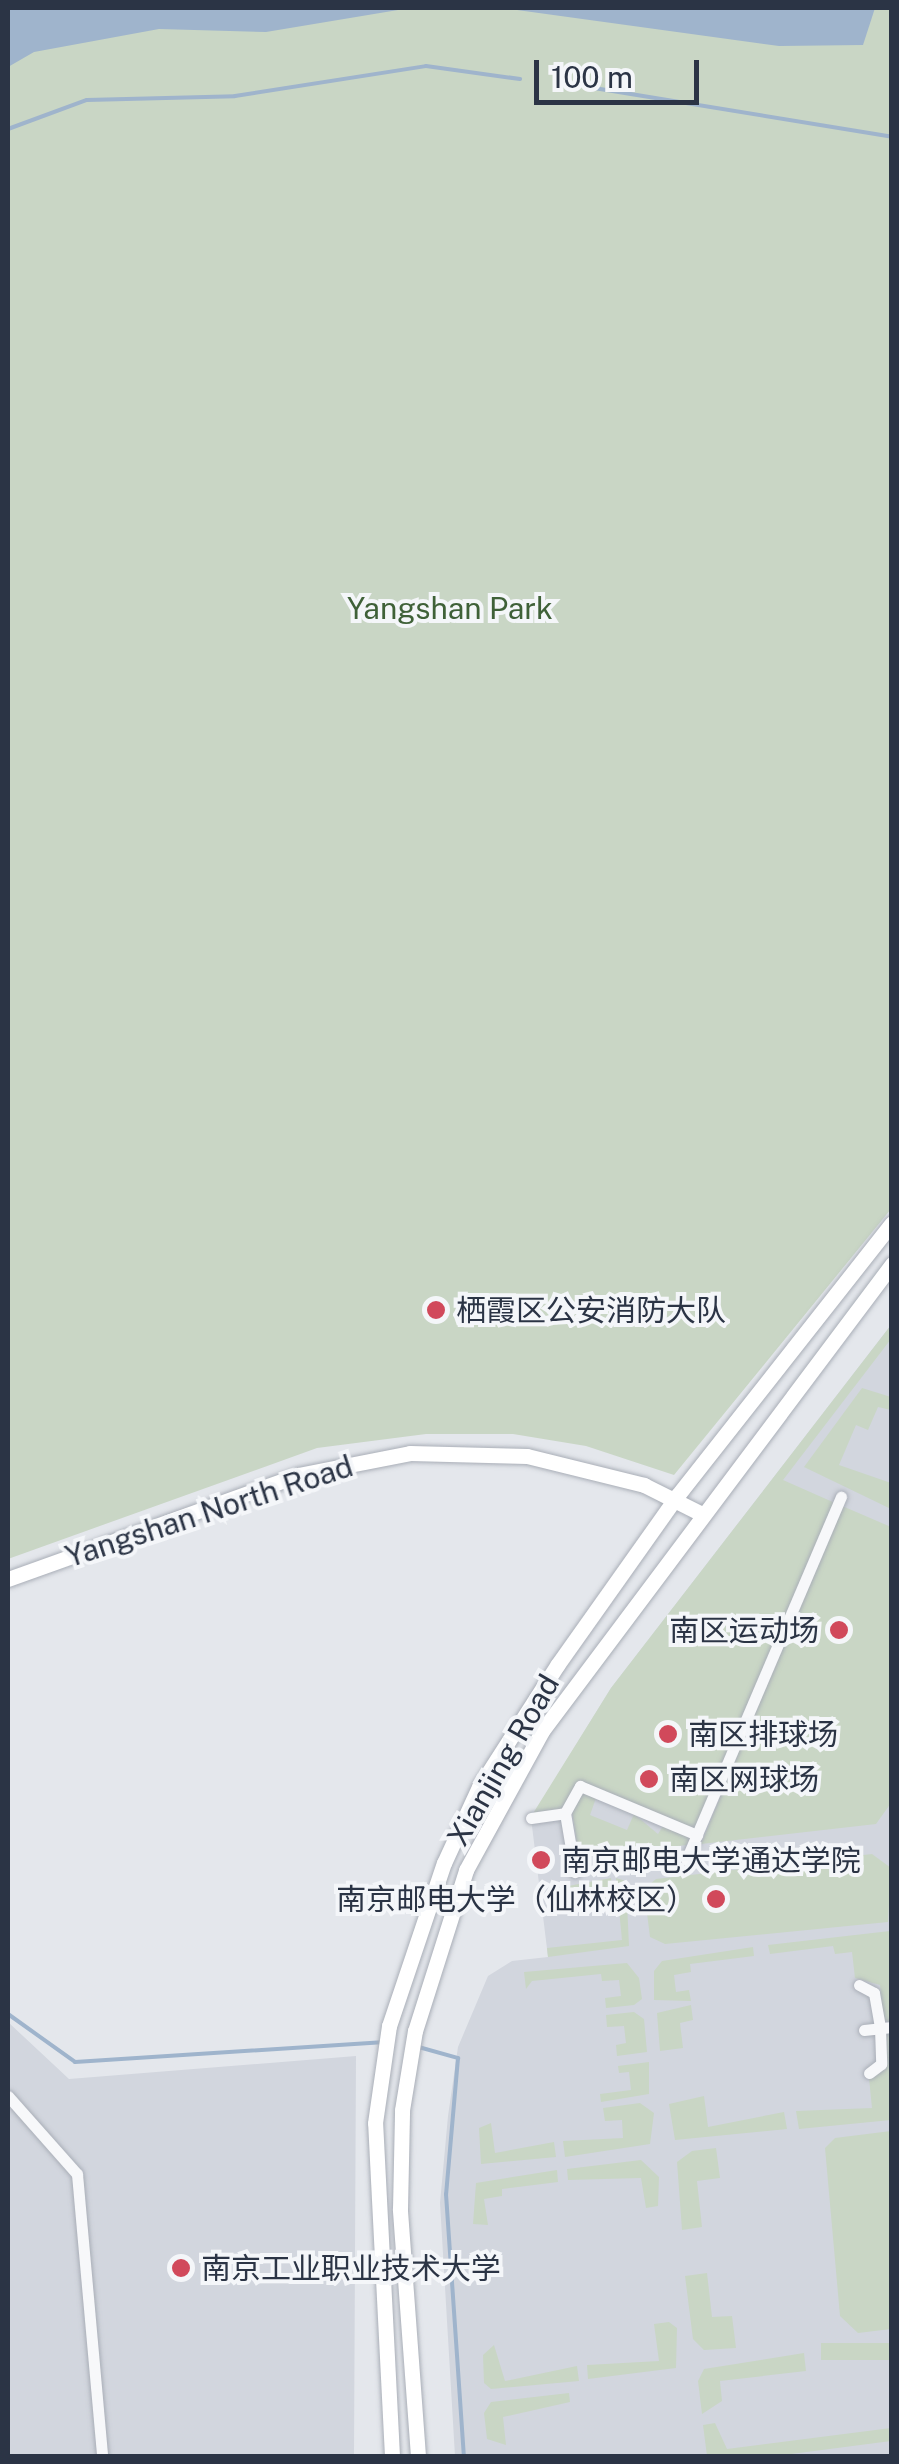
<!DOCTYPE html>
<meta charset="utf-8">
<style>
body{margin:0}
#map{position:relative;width:899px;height:2464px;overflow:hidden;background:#e4e7ec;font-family:"Public Sans","Noto Sans SC",sans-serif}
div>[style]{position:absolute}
.built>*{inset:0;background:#d2d6de}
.green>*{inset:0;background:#c9d6c5;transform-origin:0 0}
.water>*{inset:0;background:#9fb4cc}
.stream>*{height:4px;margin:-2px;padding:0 2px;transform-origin:2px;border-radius:2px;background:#9fb4cc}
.roads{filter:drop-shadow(0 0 2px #a9aeb7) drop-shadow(0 0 2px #a9aeb7)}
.street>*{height:11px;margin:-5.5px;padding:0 5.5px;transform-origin:5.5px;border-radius:5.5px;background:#f7f8fa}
.secondary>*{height:15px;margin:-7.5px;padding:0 7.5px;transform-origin:7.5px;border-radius:7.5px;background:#fff}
.dots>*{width:28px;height:28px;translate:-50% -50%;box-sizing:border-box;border:5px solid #f4f6f9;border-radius:50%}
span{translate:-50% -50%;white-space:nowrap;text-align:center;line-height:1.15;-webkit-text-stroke:8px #f4f6f9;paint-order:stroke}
.park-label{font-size:30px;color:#3f6138}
.poi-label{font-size:30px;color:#2b3445}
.left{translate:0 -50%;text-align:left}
.right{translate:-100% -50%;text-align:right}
.street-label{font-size:30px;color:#2b3445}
.frame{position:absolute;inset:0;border:10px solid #2b3445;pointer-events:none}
.scale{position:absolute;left:534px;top:60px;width:165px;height:45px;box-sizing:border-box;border:5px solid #2b3445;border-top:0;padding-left:12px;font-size:30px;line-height:35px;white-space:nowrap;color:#2b3445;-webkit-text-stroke:8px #f4f6f9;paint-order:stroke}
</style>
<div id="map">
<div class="built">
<div style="clip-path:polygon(891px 1325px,891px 2456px,455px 2456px,440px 2203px,448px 2116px,458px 2047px,488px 1976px,512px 1961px,548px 1957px,531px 1818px,611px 1688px)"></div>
<div style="clip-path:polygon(8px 2022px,69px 2079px,356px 2056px,354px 2456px,8px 2456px)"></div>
</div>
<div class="green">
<div style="clip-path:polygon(8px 8px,891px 8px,891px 1209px,674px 1475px,586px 1446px,513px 1434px,426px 1434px,317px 1448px,8px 1559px)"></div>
<div style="clip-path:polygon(891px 1325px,891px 1339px,783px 1480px,835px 1503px,694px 1830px,578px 1783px,562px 1811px,532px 1815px,611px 1688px)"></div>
<div style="clip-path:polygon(862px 1388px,891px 1397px,891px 1410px,878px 1407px,868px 1430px,856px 1425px,839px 1465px,891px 1483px,891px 1509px,804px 1467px)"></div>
<div style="clip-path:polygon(840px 1505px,891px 1527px,891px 1803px,876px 1824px,701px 1844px)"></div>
<div style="clip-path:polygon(580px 1791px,596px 1798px,590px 1815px,627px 1830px,634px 1814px,658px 1834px,663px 1826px,691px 1837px,687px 1845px,579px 1856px,572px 1811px)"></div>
<div style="clip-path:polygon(872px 1854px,891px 1868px,888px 1922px,665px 1944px,650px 1937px,644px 1889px,656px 1879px)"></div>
<div style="clip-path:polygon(611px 1878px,613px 1906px,604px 1906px,603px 1897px,554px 1903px,552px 1889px)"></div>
<div style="clip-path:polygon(616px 1878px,626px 1881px,629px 1946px,548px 1957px,547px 1948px,622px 1940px)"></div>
<div style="clip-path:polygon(890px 1931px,891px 2023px,883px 2019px,880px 1985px,855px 1978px,852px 1952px,835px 1954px,833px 1946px,770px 1954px,768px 1945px)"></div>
<div style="clip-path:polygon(753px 1947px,754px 1956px,690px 1964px,691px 1972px,674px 1975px,676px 1992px,689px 1990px,691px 2001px,654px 2000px,654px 1971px,662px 1961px)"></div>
<div style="clip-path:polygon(627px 1963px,639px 1978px,642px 1999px,634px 2005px,606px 2008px,605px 1998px,621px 1996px,619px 1980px,602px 1981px,601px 1974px,532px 1981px,526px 1989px,524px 1972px)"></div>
<div style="clip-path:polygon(691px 2005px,693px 2020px,680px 2023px,683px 2048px,660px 2051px,657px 2013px)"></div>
<div style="clip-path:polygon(634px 2012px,644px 2019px,647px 2052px,617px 2056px,616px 2045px,626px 2043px,624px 2026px,607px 2027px,606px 2015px)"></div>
<div style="clip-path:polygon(891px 2032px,891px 2120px,799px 2129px,796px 2111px,872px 2108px,869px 2078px,885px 2069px,884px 2036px)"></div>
<div style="clip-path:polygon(649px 2062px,649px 2094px,601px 2102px,600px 2094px,631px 2090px,629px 2072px,619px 2073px,618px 2066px)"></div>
<div style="clip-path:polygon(704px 2096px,708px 2127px,784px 2112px,787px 2129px,675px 2140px,669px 2104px)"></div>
<div style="clip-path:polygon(640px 2103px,654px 2113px,650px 2144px,565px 2157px,563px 2141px,623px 2138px,622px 2120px,605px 2121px,603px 2108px)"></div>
<div style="clip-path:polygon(491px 2123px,495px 2153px,554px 2142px,556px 2157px,481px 2164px,479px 2128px)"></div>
<div style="clip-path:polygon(891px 2131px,891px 2329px,858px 2333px,840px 2316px,825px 2148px,835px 2138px)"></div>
<div style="clip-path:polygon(716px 2148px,720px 2178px,697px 2181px,702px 2227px,682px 2230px,677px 2162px,692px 2151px)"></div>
<div style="clip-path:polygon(641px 2160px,659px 2177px,658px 2206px,646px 2208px,641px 2178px,568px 2180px,567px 2169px)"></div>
<div style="clip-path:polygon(557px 2170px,558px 2182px,502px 2189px,502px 2196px,484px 2199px,488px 2225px,473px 2224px,476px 2183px)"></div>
<div style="clip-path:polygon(707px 2273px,712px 2317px,732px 2316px,736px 2348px,704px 2350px,693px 2339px,685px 2276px)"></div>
<div style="clip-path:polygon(669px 2322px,677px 2328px,676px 2368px,588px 2379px,587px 2365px,659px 2361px,654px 2324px)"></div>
<div style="left:891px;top:2343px;width:17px;height:70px;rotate:90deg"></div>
<div style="clip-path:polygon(494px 2345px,505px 2381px,577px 2366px,579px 2381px,491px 2389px,484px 2383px,483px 2355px)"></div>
<div style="clip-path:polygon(804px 2353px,806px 2371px,720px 2381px,722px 2401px,702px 2414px,698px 2381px,704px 2369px)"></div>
<div style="clip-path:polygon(569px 2393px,570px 2402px,503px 2417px,506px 2445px,487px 2439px,484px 2413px,491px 2402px)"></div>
<div style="clip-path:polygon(715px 2423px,727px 2449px,891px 2428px,891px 2441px,776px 2456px,707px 2456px,703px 2425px)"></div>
</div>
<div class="water">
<div style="clip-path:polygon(8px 8px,410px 8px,266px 32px,159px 29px,34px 52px,8px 67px)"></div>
<div style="clip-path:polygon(502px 8px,875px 8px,863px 45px,779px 46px)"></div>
</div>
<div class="stream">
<div style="left:594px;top:88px;width:302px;rotate:9.3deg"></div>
<div style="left:8px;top:129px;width:84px;rotate:-20.2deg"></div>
<div style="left:87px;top:100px;width:148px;rotate:-1.5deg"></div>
<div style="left:235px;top:96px;width:193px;rotate:-8.9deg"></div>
<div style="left:426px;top:66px;width:95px;rotate:7.9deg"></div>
<div style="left:8px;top:2014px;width:82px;rotate:35.6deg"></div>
<div style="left:75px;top:2062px;width:307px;rotate:-3.7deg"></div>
<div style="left:415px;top:2046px;width:45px;rotate:15.6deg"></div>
<div style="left:458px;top:2058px;width:137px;rotate:95deg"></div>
<div style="left:446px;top:2194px;width:263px;rotate:86.1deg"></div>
</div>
<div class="roads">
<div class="street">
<div style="left:565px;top:1813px;width:60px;rotate:80.4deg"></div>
<div style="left:531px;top:1818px;width:34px;rotate:-8deg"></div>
<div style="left:565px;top:1813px;width:31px;rotate:-61deg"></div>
<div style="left:580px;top:1786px;width:127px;rotate:22.7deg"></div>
<div style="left:686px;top:1860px;width:395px;rotate:-66.9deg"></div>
<div style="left:859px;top:1985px;width:17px;rotate:28deg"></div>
<div style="left:874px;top:1993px;width:36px;rotate:80deg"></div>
<div style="left:880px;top:2028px;width:36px;rotate:88deg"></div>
<div style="left:881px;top:2064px;width:15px;rotate:143deg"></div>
<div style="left:864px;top:2030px;width:28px;rotate:-6deg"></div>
<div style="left:8px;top:2096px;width:104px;rotate:48.5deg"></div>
<div style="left:77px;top:2174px;width:283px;rotate:84.9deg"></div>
</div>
<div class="secondary">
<div style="left:8px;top:1579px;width:308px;rotate:-19.7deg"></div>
<div style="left:298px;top:1475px;width:114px;rotate:-11.1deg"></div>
<div style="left:410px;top:1453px;width:117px;rotate:1.5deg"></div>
<div style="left:527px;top:1456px;width:121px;rotate:13.9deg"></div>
<div style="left:644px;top:1485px;width:65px;rotate:26.6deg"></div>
<div style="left:392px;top:2456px;width:333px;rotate:-92.9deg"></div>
<div style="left:375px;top:2123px;width:98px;rotate:-81.8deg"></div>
<div style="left:389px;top:2026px;width:172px;rotate:-71.4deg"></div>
<div style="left:444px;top:1863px;width:84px;rotate:-65.3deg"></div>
<div style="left:479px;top:1787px;width:146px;rotate:-57.3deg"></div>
<div style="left:558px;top:1664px;width:206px;rotate:-54.7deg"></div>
<div style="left:677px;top:1496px;width:347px;rotate:-51.8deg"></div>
<div style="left:418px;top:2456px;width:248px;rotate:-94.2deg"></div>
<div style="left:400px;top:2209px;width:99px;rotate:-88.8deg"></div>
<div style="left:402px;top:2110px;width:80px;rotate:-80.7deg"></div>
<div style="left:415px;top:2031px;width:169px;rotate:-72.4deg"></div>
<div style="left:466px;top:1870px;width:158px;rotate:-61.3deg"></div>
<div style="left:542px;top:1731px;width:584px;rotate:-53.15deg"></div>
</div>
</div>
<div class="dots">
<div style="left:436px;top:1310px;background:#d1495b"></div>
<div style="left:839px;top:1630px;background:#d1495b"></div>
<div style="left:668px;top:1734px;background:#d1495b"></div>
<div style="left:649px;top:1779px;background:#d1495b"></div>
<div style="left:541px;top:1860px;background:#d1495b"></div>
<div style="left:716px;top:1899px;background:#d1495b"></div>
<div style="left:181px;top:2268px;background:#d1495b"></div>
</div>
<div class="park-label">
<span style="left:450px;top:608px">Yangshan Park</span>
</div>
<div class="poi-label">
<span class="left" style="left:456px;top:1310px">栖霞区公安消防大队</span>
<span class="right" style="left:819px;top:1630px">南区运动场</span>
<span class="left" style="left:688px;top:1734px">南区排球场</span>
<span class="left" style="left:669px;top:1779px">南区网球场</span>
<span class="left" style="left:561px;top:1860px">南京邮电大学通达学院</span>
<span class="right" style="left:696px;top:1899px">南京邮电大学（仙林校区）</span>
<span class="left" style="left:201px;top:2268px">南京工业职业技术大学</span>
</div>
<div class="street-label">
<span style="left:209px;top:1511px;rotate:-18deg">Yangshan North Road</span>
<span style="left:503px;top:1760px;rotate:-60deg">Xianjing Road</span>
</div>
<div class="frame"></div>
<div class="scale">100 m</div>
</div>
